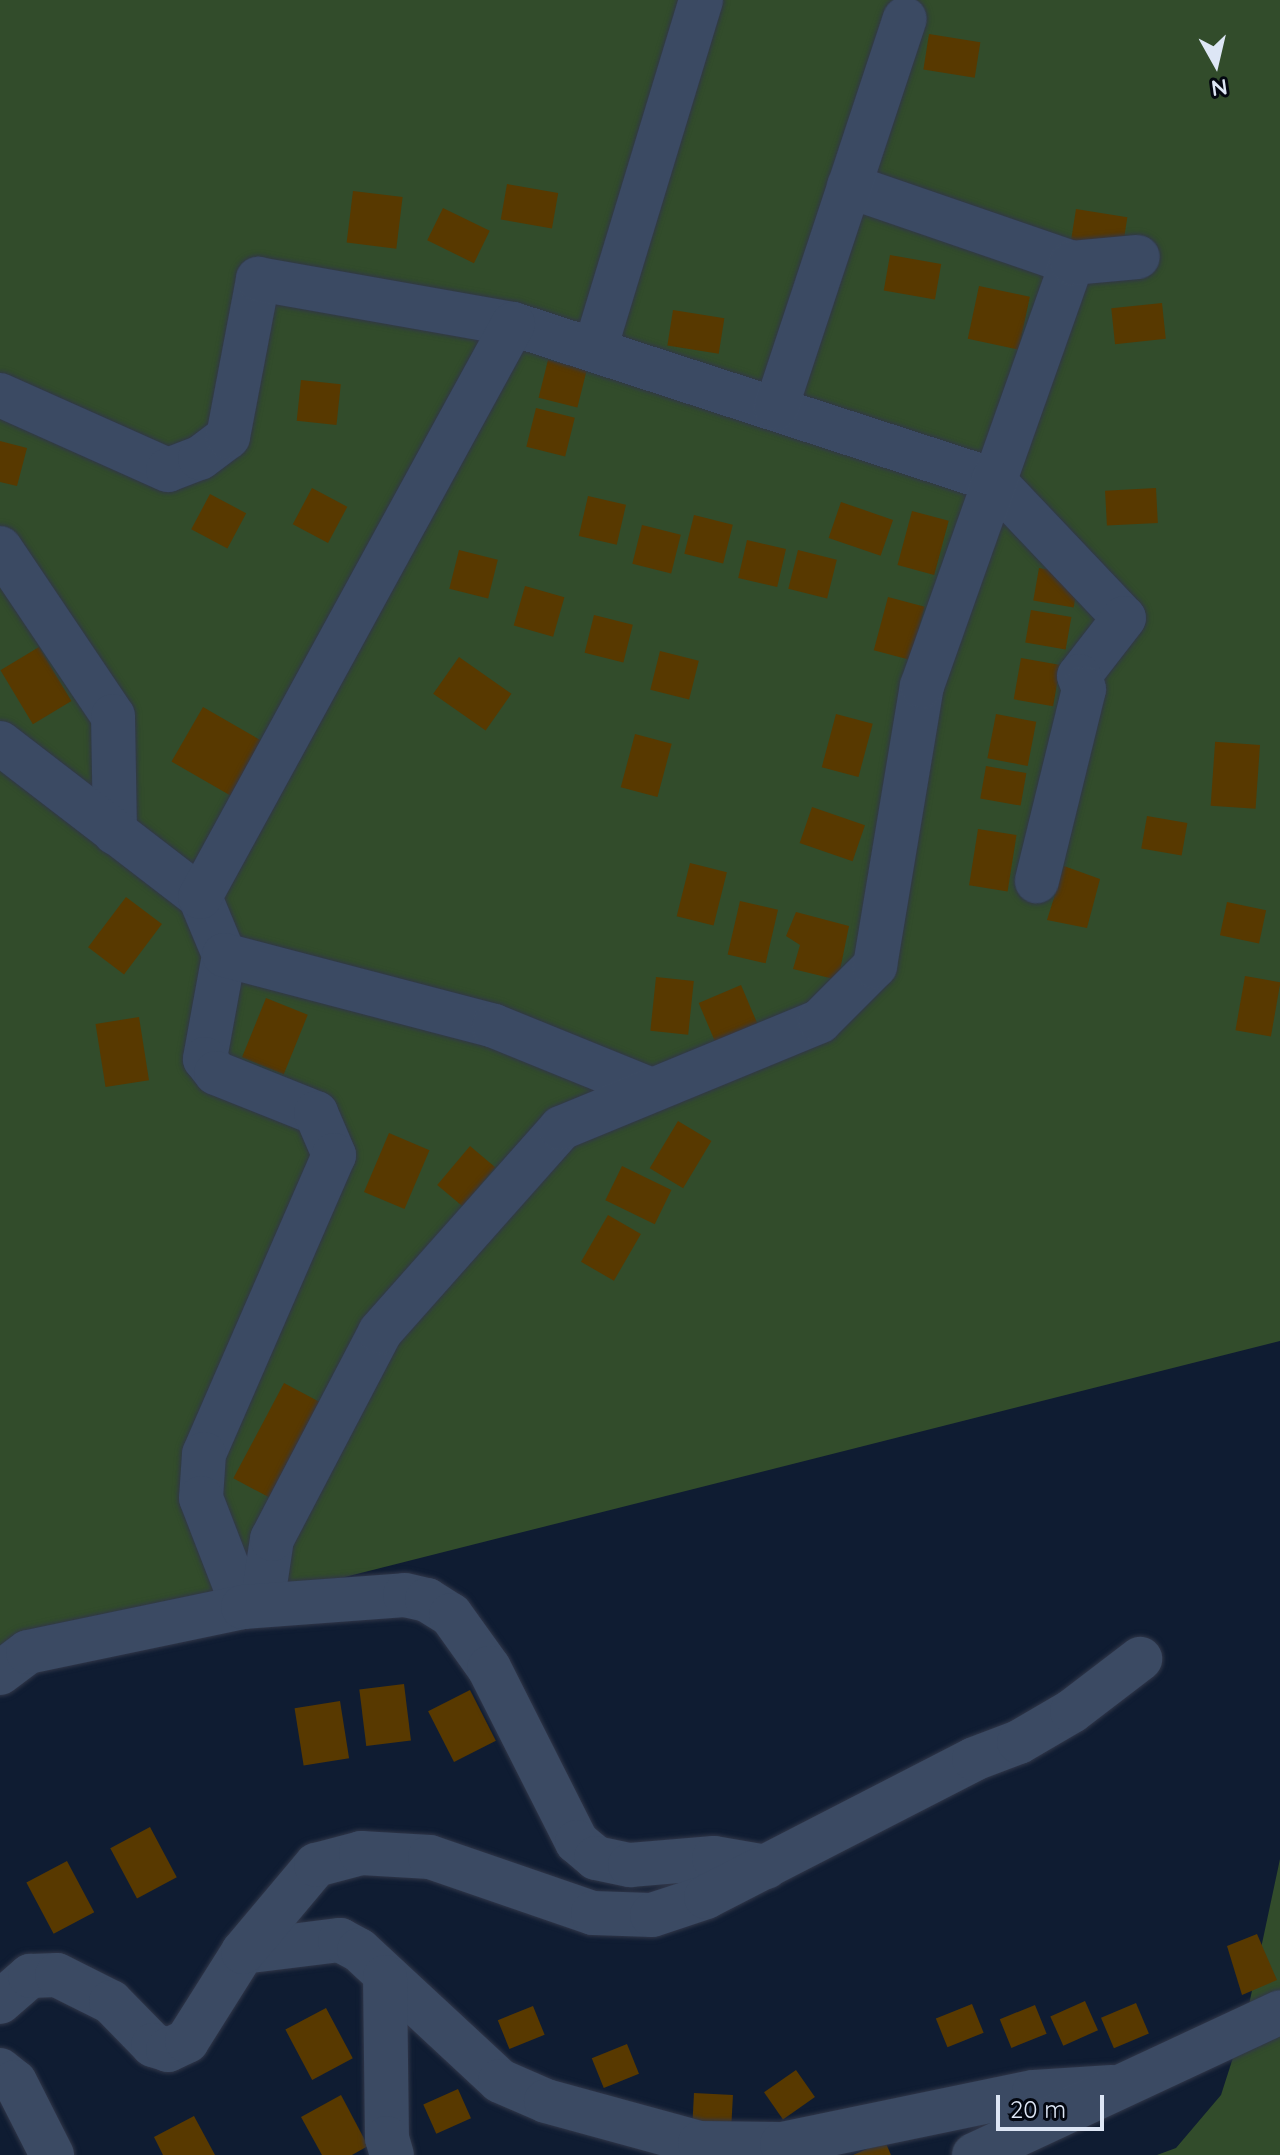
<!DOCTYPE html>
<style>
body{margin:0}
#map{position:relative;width:1280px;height:2155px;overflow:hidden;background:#0f1c32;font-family:Quicksand,sans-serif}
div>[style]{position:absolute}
.green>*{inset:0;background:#324c2b}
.building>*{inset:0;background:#583900;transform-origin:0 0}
.roads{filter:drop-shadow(0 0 2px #313749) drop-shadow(0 0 2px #313749)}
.minor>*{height:44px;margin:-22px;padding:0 22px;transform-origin:22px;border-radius:22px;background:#3b4a63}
span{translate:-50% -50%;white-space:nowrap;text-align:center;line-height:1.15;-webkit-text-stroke:6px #030710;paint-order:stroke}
.north{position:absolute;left:1176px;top:24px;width:80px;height:80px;-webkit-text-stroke:6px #030710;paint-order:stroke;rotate:172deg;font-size:22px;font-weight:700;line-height:32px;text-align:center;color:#dde6f5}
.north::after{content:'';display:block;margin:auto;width:28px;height:36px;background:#dde6f5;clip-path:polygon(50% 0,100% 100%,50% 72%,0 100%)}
.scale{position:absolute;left:996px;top:2095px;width:108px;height:36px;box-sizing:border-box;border:4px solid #dde6f5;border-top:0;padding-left:10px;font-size:24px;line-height:28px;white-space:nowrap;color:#dde6f5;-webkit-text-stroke:6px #030710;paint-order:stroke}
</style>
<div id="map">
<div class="green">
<div style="clip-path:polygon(0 0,1280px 0,1280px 1341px,0 1664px)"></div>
<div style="clip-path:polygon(1280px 1859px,1280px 2155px,1157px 2155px,1176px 2148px,1221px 2095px,1247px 2014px)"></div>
</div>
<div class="building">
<div style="left:929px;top:34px;width:52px;height:36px;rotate:9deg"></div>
<div style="left:507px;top:184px;width:52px;height:36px;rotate:10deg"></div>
<div style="left:353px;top:191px;width:50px;height:52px;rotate:7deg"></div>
<div style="left:443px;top:208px;width:52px;height:36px;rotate:26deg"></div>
<div style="left:1076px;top:209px;width:52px;height:36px;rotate:9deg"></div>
<div style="left:890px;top:255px;width:52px;height:36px;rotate:10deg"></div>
<div style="left:979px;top:286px;width:52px;height:54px;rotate:12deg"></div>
<div style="left:1162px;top:303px;width:36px;height:51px;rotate:84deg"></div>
<div style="left:673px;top:310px;width:52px;height:36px;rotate:9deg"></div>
<div style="left:548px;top:360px;width:40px;height:39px;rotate:14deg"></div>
<div style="left:301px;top:380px;width:40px;height:41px;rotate:6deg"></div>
<div style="left:536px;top:408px;width:40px;height:40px;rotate:14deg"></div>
<div style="clip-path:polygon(0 441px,27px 448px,17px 486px,0 482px)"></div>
<div style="left:312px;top:488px;width:40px;height:41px;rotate:28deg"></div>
<div style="left:1156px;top:488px;width:35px;height:51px;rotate:87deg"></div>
<div style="left:210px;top:494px;width:41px;height:40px;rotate:28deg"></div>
<div style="left:588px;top:496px;width:39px;height:41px;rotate:13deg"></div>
<div style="left:841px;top:502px;width:55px;height:38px;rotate:19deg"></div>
<div style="left:912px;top:511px;width:38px;height:56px;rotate:15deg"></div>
<div style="left:694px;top:515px;width:40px;height:40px;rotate:14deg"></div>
<div style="left:642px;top:525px;width:40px;height:40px;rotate:14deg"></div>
<div style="left:747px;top:540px;width:40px;height:39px;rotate:13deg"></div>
<div style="left:459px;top:550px;width:40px;height:40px;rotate:14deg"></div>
<div style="left:798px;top:550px;width:40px;height:40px;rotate:14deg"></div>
<div style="left:1039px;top:568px;width:41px;height:33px;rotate:10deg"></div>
<div style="left:525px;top:586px;width:41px;height:41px;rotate:16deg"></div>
<div style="left:888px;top:597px;width:38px;height:55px;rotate:15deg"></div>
<div style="left:1031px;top:610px;width:41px;height:33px;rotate:10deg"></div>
<div style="left:594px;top:615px;width:40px;height:39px;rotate:14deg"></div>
<div style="left:39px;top:647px;width:63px;height:45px;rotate:59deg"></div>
<div style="left:660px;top:651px;width:40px;height:40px;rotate:14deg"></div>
<div style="left:459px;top:657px;width:64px;height:45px;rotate:35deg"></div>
<div style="left:1021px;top:658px;width:40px;height:42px;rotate:10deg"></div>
<div style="left:203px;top:707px;width:75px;height:63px;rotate:30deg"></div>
<div style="left:836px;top:714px;width:38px;height:55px;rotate:15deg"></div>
<div style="left:996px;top:714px;width:41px;height:45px;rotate:11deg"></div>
<div style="left:635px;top:734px;width:38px;height:55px;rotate:15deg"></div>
<div style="left:1260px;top:745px;width:64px;height:45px;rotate:94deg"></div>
<div style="left:986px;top:766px;width:41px;height:33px;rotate:10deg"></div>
<div style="left:812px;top:807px;width:56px;height:38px;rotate:19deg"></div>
<div style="left:1147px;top:816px;width:41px;height:33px;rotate:10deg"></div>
<div style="left:978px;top:829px;width:39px;height:57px;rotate:9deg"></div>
<div style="left:690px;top:863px;width:38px;height:55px;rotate:14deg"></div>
<div style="clip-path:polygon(1064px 866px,1100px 879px,1087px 928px,1047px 920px)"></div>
<div style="left:126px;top:897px;width:45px;height:63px;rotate:37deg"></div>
<div style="left:740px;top:901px;width:39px;height:55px;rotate:13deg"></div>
<div style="left:1227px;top:902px;width:40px;height:34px;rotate:12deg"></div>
<div style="clip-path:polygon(796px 912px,849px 926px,838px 980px,793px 969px,800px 945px,786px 936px)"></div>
<div style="left:1245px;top:976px;width:36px;height:55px;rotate:10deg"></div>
<div style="left:656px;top:977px;width:38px;height:54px;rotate:6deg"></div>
<div style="left:741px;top:985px;width:44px;height:46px;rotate:67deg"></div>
<div style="left:266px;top:998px;width:45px;height:64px;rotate:22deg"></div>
<div style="left:139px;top:1017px;width:64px;height:44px;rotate:81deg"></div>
<div style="left:678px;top:1121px;width:39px;height:55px;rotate:31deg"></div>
<div style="left:389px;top:1133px;width:44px;height:64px;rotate:23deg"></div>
<div style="left:470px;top:1146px;width:33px;height:51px;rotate:40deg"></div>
<div style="left:622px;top:1166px;width:55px;height:38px;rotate:26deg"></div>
<div style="left:608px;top:1215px;width:38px;height:54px;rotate:30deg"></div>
<div style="left:284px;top:1383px;width:41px;height:108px;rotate:28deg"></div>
<div style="left:404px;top:1684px;width:57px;height:45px;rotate:83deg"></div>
<div style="left:470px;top:1690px;width:57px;height:47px;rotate:63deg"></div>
<div style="left:340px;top:1701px;width:58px;height:46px;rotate:81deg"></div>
<div style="left:150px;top:1827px;width:57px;height:45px;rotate:62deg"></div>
<div style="left:67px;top:1861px;width:58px;height:46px;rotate:62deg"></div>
<div style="clip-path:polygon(1257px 1934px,1277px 1980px,1242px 1995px,1227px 1946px)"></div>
<div style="left:1085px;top:2001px;width:32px;height:38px;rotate:66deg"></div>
<div style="left:1136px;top:2003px;width:33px;height:38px;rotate:67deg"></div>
<div style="left:972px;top:2004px;width:31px;height:39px;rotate:68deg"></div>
<div style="left:1035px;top:2005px;width:31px;height:38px;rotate:68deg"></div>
<div style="left:533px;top:2006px;width:31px;height:38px;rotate:68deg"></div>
<div style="left:326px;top:2008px;width:57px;height:46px;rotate:62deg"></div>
<div style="left:627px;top:2044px;width:32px;height:38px;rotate:68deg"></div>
<div style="left:796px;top:2070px;width:33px;height:39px;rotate:55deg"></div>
<div style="left:458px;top:2089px;width:32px;height:38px;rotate:66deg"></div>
<div style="left:694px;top:2093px;width:39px;height:32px;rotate:3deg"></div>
<div style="clip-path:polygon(341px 2095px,368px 2146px,352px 2155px,322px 2155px,301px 2117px)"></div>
<div style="clip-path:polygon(194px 2116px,215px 2155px,163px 2155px,154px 2137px)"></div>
<div style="clip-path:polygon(885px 2141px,891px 2155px,853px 2155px)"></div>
</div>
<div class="roads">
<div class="minor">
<div style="left:849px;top:186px;width:236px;rotate:19deg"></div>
<div style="left:595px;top:349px;width:365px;rotate:-73.1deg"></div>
<div style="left:0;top:395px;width:184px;rotate:24.1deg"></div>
<div style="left:168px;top:470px;width:34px;rotate:-21deg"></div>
<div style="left:200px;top:458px;width:35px;rotate:-37deg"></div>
<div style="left:228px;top:437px;width:161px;rotate:-79.2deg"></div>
<div style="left:258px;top:279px;width:259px;rotate:10deg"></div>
<div style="left:513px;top:324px;width:505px;rotate:18deg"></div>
<div style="left:993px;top:480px;width:190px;rotate:46.5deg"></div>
<div style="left:1124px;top:618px;width:73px;rotate:127.8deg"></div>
<div style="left:1079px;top:676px;width:14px;rotate:69deg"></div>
<div style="left:1084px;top:689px;width:198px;rotate:103.8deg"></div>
<div style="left:776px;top:408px;width:410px;rotate:-71.7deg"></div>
<div style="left:0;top:548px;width:202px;rotate:56.1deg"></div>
<div style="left:113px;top:716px;width:117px;rotate:89deg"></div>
<div style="left:0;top:743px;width:252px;rotate:37.6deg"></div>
<div style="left:200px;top:897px;width:63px;rotate:67.5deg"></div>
<div style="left:224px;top:955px;width:106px;rotate:100.4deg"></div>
<div style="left:205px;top:1059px;width:18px;rotate:52deg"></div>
<div style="left:216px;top:1073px;width:108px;rotate:21.8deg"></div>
<div style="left:316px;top:1113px;width:46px;rotate:66.8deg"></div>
<div style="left:334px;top:1155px;width:326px;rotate:113.5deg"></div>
<div style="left:204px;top:1454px;width:44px;rotate:93.9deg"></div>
<div style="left:201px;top:1498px;width:117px;rotate:68.9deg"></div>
<div style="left:200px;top:897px;width:653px;rotate:-61.35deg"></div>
<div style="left:224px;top:955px;width:279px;rotate:14.7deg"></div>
<div style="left:494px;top:1026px;width:167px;rotate:22.1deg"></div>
<div style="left:262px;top:1605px;width:67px;rotate:-81.4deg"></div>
<div style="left:272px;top:1539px;width:233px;rotate:-62.4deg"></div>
<div style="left:380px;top:1332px;width:273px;rotate:-48.4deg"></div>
<div style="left:561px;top:1128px;width:280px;rotate:-22.4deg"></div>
<div style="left:820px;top:1021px;width:78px;rotate:-45deg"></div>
<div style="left:875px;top:966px;width:284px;rotate:-80.5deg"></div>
<div style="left:922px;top:686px;width:449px;rotate:-70.5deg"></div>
<div style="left:1072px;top:263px;width:66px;rotate:-5.2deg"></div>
<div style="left:0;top:1673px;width:35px;rotate:-37deg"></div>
<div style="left:28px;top:1652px;width:220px;rotate:-11.8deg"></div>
<div style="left:243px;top:1607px;width:162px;rotate:-4.2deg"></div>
<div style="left:405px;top:1595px;width:23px;rotate:13deg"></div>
<div style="left:427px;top:1600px;width:28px;rotate:32deg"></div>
<div style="left:451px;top:1615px;width:65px;rotate:54.4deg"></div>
<div style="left:489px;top:1668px;width:195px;rotate:63.2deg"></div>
<div style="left:577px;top:1842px;width:25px;rotate:40deg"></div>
<div style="left:596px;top:1858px;width:35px;rotate:12deg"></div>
<div style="left:630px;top:1865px;width:84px;rotate:-4.8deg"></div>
<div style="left:714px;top:1858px;width:53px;rotate:9.8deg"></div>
<div style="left:243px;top:1952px;width:98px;rotate:-7.1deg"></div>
<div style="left:340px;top:1940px;width:21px;rotate:28deg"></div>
<div style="left:359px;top:1950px;width:192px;rotate:42.9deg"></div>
<div style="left:500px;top:2081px;width:50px;rotate:23.5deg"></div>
<div style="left:546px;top:2101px;width:160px;rotate:15.3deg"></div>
<div style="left:700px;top:2143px;width:82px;rotate:0.7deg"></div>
<div style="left:782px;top:2144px;width:257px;rotate:-11.7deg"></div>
<div style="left:1034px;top:2092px;width:78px;rotate:-3.7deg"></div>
<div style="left:385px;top:1977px;width:161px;rotate:89.3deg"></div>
<div style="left:387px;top:2138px;width:18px;rotate:74deg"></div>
<div style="left:0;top:2002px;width:40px;rotate:-41deg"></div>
<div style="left:30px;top:1976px;width:27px;rotate:-2deg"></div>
<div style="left:57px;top:1975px;width:60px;rotate:26.6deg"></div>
<div style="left:111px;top:2002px;width:60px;rotate:45.7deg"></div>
<div style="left:153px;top:2045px;width:16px;rotate:18deg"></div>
<div style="left:168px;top:2050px;width:21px;rotate:-25deg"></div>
<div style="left:187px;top:2041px;width:105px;rotate:-57.8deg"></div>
<div style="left:243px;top:1952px;width:114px;rotate:-50deg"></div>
<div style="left:316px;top:1865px;width:47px;rotate:-14.9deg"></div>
<div style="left:361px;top:1853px;width:69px;rotate:3.3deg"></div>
<div style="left:430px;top:1857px;width:172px;rotate:19deg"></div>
<div style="left:593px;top:1913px;width:59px;rotate:1.9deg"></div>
<div style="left:652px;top:1915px;width:57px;rotate:-18.4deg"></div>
<div style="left:706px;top:1897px;width:301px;rotate:-27.2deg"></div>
<div style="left:974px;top:1759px;width:48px;rotate:-20.7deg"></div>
<div style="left:1019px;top:1742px;width:61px;rotate:-30.3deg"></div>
<div style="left:1072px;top:1711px;width:86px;rotate:-37.4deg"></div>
<div style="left:0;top:2070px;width:19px;rotate:39deg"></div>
<div style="left:15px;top:2082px;width:82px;rotate:63.1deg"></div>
<div style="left:974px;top:2155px;width:338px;rotate:-25deg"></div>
</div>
</div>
<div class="north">N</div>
<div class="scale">20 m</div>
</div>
